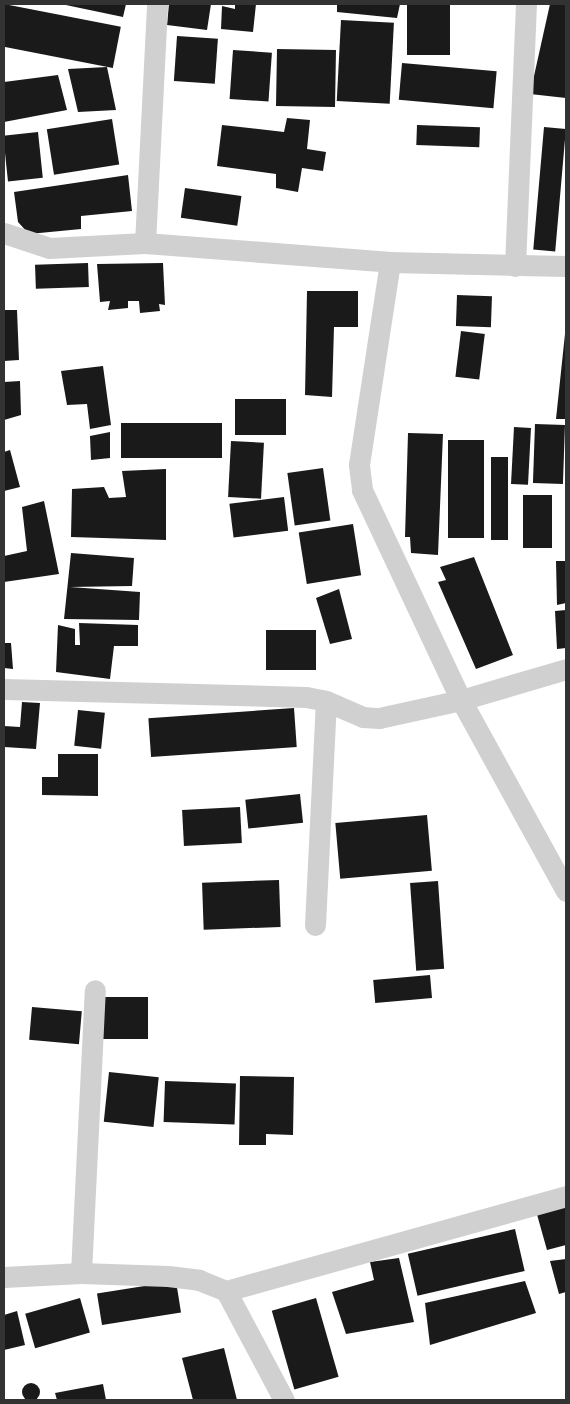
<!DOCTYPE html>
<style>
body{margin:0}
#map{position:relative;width:570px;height:1404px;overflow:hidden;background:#fff;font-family:"Alegreya Sans",sans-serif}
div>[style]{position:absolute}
.building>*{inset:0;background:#1a1a1a;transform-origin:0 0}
.round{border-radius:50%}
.minor>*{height:21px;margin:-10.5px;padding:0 10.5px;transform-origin:10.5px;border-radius:10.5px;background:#d0d0d0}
span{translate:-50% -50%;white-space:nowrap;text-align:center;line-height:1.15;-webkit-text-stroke:5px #fff;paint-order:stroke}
.frame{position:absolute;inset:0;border:5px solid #333;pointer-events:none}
</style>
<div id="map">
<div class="building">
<div style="left:4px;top:4px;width:119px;height:42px;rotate:11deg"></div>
<div style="clip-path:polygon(61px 4px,126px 4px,123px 17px)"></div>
<div style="clip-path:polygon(169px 4px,211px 4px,207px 30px,167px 25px)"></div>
<div style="clip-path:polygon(235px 4px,256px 4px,253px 32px,221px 29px,222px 6px,235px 9px)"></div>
<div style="clip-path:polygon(337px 4px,400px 4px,397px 18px,337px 12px)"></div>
<div style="left:407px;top:4px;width:43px;height:51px"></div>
<div style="clip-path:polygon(550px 4px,566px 4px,566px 98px,530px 94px)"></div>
<div style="left:341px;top:20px;width:53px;height:81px;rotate:3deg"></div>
<div style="left:177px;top:36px;width:41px;height:45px;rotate:4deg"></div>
<div style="left:277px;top:49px;width:59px;height:57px;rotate:1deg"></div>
<div style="left:233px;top:50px;width:39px;height:49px;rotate:4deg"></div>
<div style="left:402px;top:63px;width:95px;height:37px;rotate:5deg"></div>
<div style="clip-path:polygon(107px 67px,116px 110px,78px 112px,68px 69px)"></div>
<div style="clip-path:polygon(58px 75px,67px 110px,4px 122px,4px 82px)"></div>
<div style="clip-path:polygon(287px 118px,310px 120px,307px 149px,326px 152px,323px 171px,302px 168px,298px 192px,276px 188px,276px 174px,217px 166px,222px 125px,284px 132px)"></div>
<div style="left:112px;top:119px;width:46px;height:66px;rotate:81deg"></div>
<div style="left:417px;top:125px;width:63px;height:20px;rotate:2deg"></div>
<div style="left:544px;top:127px;width:22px;height:123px;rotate:5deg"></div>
<div style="left:38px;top:132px;width:46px;height:35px;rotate:84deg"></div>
<div style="clip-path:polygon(128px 175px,132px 211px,81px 216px,81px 229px,29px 234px,18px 222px,14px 192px)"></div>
<div style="left:185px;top:188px;width:57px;height:30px;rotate:8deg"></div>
<div style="left:88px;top:263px;width:24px;height:53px;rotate:88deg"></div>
<div style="clip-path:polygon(163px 263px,165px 305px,159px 304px,160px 311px,140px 313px,139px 301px,128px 301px,128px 308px,108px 310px,110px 301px,100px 302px,97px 264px)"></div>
<div style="clip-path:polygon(307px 291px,358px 291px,358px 327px,334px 327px,332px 397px,305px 395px)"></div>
<div style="left:457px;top:295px;width:35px;height:31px;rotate:2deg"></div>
<div style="clip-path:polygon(4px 310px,17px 310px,19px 360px,4px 361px)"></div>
<div style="left:461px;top:331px;width:24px;height:46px;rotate:7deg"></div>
<div style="clip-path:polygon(565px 334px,566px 334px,566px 419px,556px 419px)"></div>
<div style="clip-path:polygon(103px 366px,111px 425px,90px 429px,87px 404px,67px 405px,61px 371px)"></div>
<div style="clip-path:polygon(20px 381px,21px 415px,4px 420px,4px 382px)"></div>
<div style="left:235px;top:399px;width:51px;height:36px"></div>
<div style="left:121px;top:423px;width:101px;height:35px"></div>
<div style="left:535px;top:424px;width:30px;height:59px;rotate:2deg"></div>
<div style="left:514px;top:427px;width:17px;height:57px;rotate:3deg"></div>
<div style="clip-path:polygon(110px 432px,110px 458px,91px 460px,90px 436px)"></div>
<div style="clip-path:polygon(408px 433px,443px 434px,438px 555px,411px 553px,410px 537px,405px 537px)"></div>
<div style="left:448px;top:440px;width:36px;height:98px"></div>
<div style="left:231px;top:441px;width:33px;height:56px;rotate:3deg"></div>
<div style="clip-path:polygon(10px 450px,20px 487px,4px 491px,4px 452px)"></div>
<div style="left:491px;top:457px;width:17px;height:83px"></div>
<div style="left:323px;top:468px;width:53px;height:36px;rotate:82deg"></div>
<div style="clip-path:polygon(166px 469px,166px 540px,71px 537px,72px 489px,104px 487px,109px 498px,126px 497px,122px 471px)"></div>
<div style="left:523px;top:495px;width:29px;height:53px"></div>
<div style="left:284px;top:497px;width:34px;height:55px;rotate:83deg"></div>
<div style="clip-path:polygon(44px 501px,59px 574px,4px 582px,4px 556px,27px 551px,22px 507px)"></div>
<div style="left:353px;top:524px;width:52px;height:55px;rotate:81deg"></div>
<div style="clip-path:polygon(71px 553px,134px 558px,132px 586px,70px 587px,140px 592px,139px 620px,64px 619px)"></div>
<div style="clip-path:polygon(474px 557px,513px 655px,476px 669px,438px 582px,446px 580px,440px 567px)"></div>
<div style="clip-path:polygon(556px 561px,566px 561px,566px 603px,557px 605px)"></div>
<div style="clip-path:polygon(339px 589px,352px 639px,330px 644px,316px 598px)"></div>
<div style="clip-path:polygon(566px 610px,566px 648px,557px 649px,555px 611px)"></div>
<div style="clip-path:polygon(79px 623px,138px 625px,138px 646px,114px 646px,110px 679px,56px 672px,58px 625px,75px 629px,75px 645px,80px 645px)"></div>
<div style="left:266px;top:630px;width:50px;height:40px"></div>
<div style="clip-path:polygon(4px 643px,11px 643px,13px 669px,4px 668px)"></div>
<div style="clip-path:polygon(22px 702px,40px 703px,36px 749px,4px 747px,4px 726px,20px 727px)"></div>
<div style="left:294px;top:708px;width:39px;height:146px;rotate:86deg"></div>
<div style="left:78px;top:710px;width:27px;height:36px;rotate:6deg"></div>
<div style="clip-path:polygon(58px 754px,98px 754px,98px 796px,42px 795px,42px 777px,58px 777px)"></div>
<div style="left:300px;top:794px;width:29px;height:55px;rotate:84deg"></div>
<div style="left:240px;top:807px;width:36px;height:58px;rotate:87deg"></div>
<div style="left:427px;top:815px;width:56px;height:92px;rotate:85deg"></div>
<div style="left:279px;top:880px;width:47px;height:77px;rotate:88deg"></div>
<div style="left:438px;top:881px;width:88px;height:28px;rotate:86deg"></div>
<div style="left:430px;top:975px;width:23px;height:57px;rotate:85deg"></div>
<div style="left:103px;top:997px;width:45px;height:42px"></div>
<div style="left:32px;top:1007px;width:50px;height:33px;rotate:5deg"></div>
<div style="left:109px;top:1072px;width:50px;height:50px;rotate:6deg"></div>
<div style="clip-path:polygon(240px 1076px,294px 1077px,293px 1135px,266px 1134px,266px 1145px,239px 1145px)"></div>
<div style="left:165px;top:1081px;width:71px;height:41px;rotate:2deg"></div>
<div style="clip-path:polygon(566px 1200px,566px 1245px,547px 1250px,536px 1211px)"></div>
<div style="left:515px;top:1229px;width:43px;height:110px;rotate:77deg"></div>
<div style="clip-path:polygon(399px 1258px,414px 1322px,346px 1334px,332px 1292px,374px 1280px,370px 1262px)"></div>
<div style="clip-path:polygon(566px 1259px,566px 1292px,559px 1294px,550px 1261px)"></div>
<div style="left:176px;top:1281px;width:32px;height:80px;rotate:81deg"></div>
<div style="clip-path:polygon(525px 1281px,536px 1313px,430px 1345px,425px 1303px)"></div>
<div style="left:80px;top:1298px;width:36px;height:57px;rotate:74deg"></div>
<div style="left:316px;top:1298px;width:82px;height:46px;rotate:74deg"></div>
<div style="clip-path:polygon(17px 1311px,25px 1345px,4px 1350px,4px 1315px)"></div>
<div style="clip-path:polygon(224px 1348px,237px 1400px,193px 1400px,182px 1358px)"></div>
<div class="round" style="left:22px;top:1383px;width:18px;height:18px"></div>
<div style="clip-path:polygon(103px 1384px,106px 1400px,57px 1400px,55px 1393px)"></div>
</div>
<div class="minor">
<div style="left:4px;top:233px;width:47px;rotate:18.4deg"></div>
<div style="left:49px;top:248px;width:96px;rotate:-3deg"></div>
<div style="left:145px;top:243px;width:246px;rotate:4.4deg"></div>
<div style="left:390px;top:262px;width:176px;rotate:1.3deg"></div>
<div style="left:145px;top:243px;width:239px;rotate:-87.1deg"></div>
<div style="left:390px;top:262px;width:205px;rotate:98.7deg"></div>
<div style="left:359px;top:465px;width:25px;rotate:83deg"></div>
<div style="left:362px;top:490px;width:232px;rotate:64.8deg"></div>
<div style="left:461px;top:700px;width:218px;rotate:61.2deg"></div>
<div style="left:515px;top:266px;width:262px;rotate:-87.6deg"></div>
<div style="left:4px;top:689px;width:302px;rotate:1.5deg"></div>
<div style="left:306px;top:697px;width:20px;rotate:11deg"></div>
<div style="left:326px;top:701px;width:40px;rotate:23.4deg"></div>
<div style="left:363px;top:717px;width:16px;rotate:4deg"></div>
<div style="left:379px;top:718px;width:84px;rotate:-12.4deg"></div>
<div style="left:461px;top:700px;width:109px;rotate:-16.4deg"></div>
<div style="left:315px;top:925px;width:224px;rotate:-87.2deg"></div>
<div style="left:81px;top:1273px;width:283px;rotate:-87.2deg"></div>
<div style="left:4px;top:1277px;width:77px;rotate:-3deg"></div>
<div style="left:81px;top:1273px;width:87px;rotate:2deg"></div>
<div style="left:168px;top:1276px;width:31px;rotate:7deg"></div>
<div style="left:199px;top:1280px;width:29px;rotate:22deg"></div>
<div style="left:226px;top:1291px;width:353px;rotate:-15.6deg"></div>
<div style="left:226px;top:1291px;width:123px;rotate:62deg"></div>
</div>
<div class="frame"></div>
</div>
